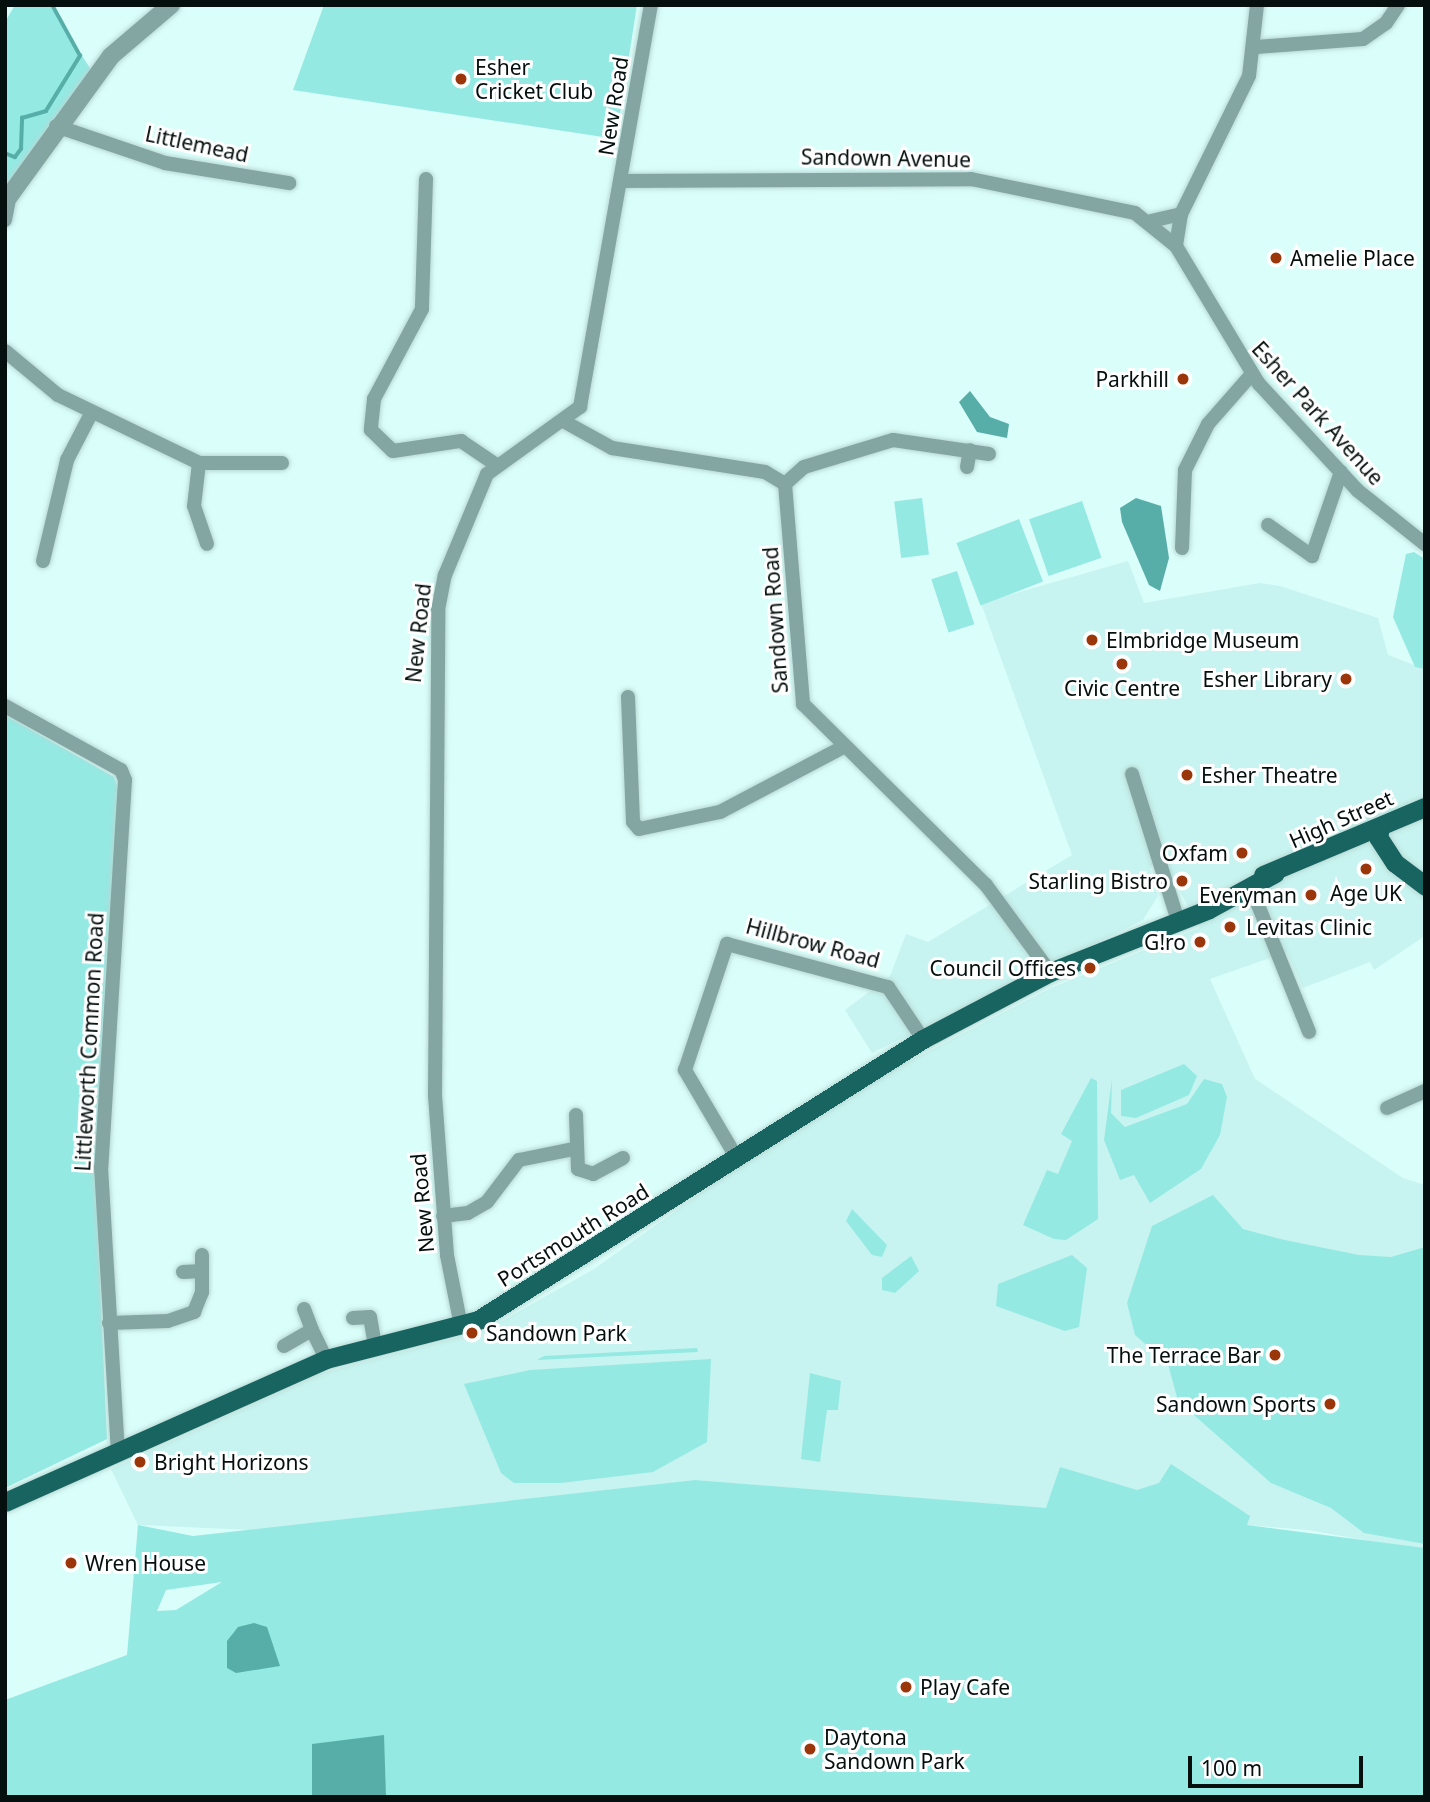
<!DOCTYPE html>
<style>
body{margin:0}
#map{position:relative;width:1430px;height:1802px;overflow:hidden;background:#dafefa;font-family:"Noto Sans",sans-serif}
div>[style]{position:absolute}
.built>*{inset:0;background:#c7f4f0}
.green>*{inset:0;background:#95e9e3;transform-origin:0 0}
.water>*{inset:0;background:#57aea8}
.stream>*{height:3.5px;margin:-1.75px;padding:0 1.75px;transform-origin:1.75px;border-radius:1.75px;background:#57aea8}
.roads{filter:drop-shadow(0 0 2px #b8d8d4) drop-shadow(0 0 2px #b8d8d4)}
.minor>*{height:14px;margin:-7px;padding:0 7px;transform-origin:7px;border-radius:7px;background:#84a6a3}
.tertiary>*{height:18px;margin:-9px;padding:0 9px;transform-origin:9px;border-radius:9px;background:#84a6a3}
.primary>*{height:19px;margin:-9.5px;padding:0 9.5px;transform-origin:9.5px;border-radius:9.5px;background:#176460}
.dots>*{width:19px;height:19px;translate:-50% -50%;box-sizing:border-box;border:4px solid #fff;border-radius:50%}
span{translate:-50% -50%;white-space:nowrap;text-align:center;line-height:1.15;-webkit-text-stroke:6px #fff;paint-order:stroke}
.poi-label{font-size:21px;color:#040f0e}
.left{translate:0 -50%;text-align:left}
.right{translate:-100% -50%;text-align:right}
.street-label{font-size:21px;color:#040f0e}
.frame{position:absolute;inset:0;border:7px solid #040f0e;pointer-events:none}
.scale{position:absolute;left:1188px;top:1756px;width:175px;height:32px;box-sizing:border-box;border:4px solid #040f0e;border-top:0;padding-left:9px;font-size:21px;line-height:24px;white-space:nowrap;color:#040f0e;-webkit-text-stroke:5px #fff;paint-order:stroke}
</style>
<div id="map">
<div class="built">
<div style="clip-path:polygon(1128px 561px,1144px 603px,1260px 583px,1280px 586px,1378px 618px,1388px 655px,1425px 669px,1425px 936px,1374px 970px,1370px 962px,1303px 988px,1287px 952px,1210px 979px,1255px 1079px,1403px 1178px,1425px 1185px,1425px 1551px,1308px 1530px,695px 1480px,251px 1530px,138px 1525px,111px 1469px,323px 1373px,486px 1330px,594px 1269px,798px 1124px,869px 1082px,1051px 988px,1199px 928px,1160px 852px,1150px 869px,1158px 896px,1143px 920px,872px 1053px,845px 1010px,890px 976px,906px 934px,928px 942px,1072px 855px,981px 603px)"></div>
</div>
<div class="green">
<div style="clip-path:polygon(15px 5px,50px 5px,93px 73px,5px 220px,5px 22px)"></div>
<div style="clip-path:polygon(324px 5px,637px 5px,616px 139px,293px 90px)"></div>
<div style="left:922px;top:498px;width:57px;height:28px;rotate:83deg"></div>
<div style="left:1082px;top:501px;width:60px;height:56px;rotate:71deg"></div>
<div style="left:1019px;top:519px;width:67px;height:67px;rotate:69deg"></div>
<div style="clip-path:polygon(1414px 552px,1425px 559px,1425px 669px,1415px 667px,1393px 617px,1406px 554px)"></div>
<div style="left:957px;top:571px;width:56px;height:27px;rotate:72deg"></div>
<div style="clip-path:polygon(5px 715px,114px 777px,119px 791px,95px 1171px,107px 1439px,5px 1488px)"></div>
<div style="clip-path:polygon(1184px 1064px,1197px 1076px,1189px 1095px,1136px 1118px,1121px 1116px,1121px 1090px)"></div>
<div style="clip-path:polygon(1091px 1078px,1097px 1081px,1098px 1219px,1066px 1240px,1054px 1239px,1023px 1225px,1047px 1170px,1058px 1174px,1072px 1141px,1061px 1134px)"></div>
<div style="clip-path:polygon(1112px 1079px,1111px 1113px,1125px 1127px,1187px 1104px,1204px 1079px,1222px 1084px,1227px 1097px,1220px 1135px,1201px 1169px,1150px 1203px,1134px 1175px,1120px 1180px,1104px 1140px)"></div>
<div style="clip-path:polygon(1213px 1195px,1243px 1229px,1280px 1239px,1359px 1255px,1391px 1257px,1425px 1247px,1425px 1544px,1364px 1533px,1331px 1508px,1271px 1483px,1178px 1401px,1168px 1364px,1135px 1335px,1127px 1303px,1152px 1226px)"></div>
<div style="clip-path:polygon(852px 1209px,887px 1245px,882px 1257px,872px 1255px,846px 1221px)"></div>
<div style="clip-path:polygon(1072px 1255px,1087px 1268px,1079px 1327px,1065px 1331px,996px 1306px,998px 1284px)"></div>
<div style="clip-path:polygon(911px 1256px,919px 1271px,895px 1293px,882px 1290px,882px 1278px)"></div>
<div style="clip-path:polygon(697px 1348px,698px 1352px,537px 1360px,544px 1356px)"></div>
<div style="clip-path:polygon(711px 1359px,707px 1442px,653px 1472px,561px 1483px,514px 1483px,501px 1473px,464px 1384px,530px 1370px)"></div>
<div style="clip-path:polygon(810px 1373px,841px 1381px,838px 1410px,827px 1410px,820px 1462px,801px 1459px)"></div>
<div style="clip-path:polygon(evenodd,1171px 1464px,1250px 1516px,1247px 1525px,1425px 1548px,1425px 1797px,5px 1797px,5px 1700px,127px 1655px,138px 1525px,193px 1536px,695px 1480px,1046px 1508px,1060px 1467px,1137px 1490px,1159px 1483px,1171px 1464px,222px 1582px,176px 1610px,157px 1611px,166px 1590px,222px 1582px)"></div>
</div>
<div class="water">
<div style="clip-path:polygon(970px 391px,990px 417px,1009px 424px,1007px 438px,977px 432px,959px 402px)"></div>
<div style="clip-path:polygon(1136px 498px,1161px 506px,1169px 558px,1160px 591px,1149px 585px,1122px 522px,1120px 508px)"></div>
<div style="clip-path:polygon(254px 1623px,267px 1627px,280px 1666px,236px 1673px,227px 1668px,227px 1641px,238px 1627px)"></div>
<div style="clip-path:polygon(384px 1735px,386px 1797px,312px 1797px,312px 1744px)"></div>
</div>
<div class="stream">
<div style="left:5px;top:153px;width:11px;rotate:22deg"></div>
<div style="left:15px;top:157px;width:10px;rotate:-53deg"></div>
<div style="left:21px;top:149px;width:31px;rotate:-88deg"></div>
<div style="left:22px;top:118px;width:25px;rotate:-16deg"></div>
<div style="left:46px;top:111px;width:65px;rotate:-58.3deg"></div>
<div style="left:80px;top:56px;width:58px;rotate:-118.8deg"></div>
</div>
<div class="roads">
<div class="minor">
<div style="left:1257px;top:5px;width:71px;rotate:96.4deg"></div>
<div style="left:1249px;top:76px;width:154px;rotate:116.2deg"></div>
<div style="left:1181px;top:214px;width:32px;rotate:99deg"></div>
<div style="left:1176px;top:246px;width:161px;rotate:59deg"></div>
<div style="left:1259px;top:384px;width:144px;rotate:47.2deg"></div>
<div style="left:1357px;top:490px;width:87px;rotate:38.5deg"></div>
<div style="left:1256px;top:47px;width:107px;rotate:-4.3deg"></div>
<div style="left:1363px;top:39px;width:28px;rotate:-35deg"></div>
<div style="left:1386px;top:23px;width:22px;rotate:-56deg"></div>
<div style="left:56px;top:126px;width:115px;rotate:18.7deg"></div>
<div style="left:165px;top:163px;width:126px;rotate:9.2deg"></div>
<div style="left:426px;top:179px;width:130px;rotate:91.8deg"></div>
<div style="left:422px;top:309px;width:102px;rotate:118.1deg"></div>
<div style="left:374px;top:399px;width:31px;rotate:96deg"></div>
<div style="left:371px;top:430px;width:30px;rotate:44deg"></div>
<div style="left:393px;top:451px;width:69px;rotate:-8.4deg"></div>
<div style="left:461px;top:441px;width:41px;rotate:34.1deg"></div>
<div style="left:622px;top:181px;width:349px;rotate:-0.3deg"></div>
<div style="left:971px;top:179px;width:167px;rotate:11.7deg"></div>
<div style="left:1135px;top:213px;width:53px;rotate:38.8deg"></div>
<div style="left:5px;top:220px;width:20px;rotate:-79deg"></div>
<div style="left:1151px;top:221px;width:31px;rotate:-13deg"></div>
<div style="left:5px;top:351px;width:69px;rotate:39.7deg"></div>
<div style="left:58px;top:395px;width:157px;rotate:25.7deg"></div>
<div style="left:199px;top:463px;width:83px"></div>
<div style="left:565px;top:422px;width:54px;rotate:29deg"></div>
<div style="left:612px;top:448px;width:155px;rotate:8.9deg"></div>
<div style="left:765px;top:472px;width:23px;rotate:31deg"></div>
<div style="left:785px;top:484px;width:221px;rotate:85.3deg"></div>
<div style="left:803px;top:704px;width:257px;rotate:44.7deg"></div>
<div style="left:986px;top:885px;width:108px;rotate:53.7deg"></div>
<div style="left:199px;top:463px;width:43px;rotate:96.6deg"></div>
<div style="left:194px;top:506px;width:40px;rotate:71.1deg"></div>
<div style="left:967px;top:467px;width:17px;rotate:-80deg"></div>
<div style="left:785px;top:484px;width:25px;rotate:-42deg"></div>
<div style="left:804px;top:467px;width:93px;rotate:-16.9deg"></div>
<div style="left:893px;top:440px;width:97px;rotate:8.3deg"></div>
<div style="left:1268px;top:525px;width:54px;rotate:35.2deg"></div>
<div style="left:1312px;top:556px;width:89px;rotate:-71deg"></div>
<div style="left:1182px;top:548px;width:78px;rotate:-87.8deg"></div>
<div style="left:1185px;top:470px;width:51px;rotate:-63.4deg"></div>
<div style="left:1208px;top:424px;width:67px;rotate:-48.7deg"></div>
<div style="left:43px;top:561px;width:104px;rotate:-76.6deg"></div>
<div style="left:67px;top:460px;width:54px;rotate:-62.5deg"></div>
<div style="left:628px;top:697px;width:125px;rotate:87.7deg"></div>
<div style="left:633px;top:822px;width:9px;rotate:49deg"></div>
<div style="left:639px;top:829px;width:83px;rotate:-11.9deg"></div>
<div style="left:720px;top:812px;width:141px;rotate:-27.8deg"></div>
<div style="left:5px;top:706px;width:132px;rotate:28.9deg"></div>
<div style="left:121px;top:770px;width:11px;rotate:68deg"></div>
<div style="left:125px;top:780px;width:388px;rotate:93.5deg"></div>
<div style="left:101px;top:1167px;width:283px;rotate:86.6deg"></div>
<div style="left:1132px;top:774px;width:144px;rotate:72.6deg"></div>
<div style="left:1252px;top:890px;width:153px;rotate:68.1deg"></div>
<div style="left:1387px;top:1108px;width:42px;rotate:-24.1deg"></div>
<div style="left:576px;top:1115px;width:54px;rotate:87.9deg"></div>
<div style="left:578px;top:1169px;width:16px;rotate:18deg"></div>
<div style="left:593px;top:1174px;width:34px;rotate:-28deg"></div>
<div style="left:735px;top:1155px;width:99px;rotate:-120.5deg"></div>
<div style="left:685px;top:1070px;width:133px;rotate:-71.6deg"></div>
<div style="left:727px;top:944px;width:167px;rotate:15deg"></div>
<div style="left:888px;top:987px;width:63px;rotate:56.1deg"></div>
<div style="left:443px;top:1216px;width:25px;rotate:-7deg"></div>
<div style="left:468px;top:1213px;width:22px;rotate:-30deg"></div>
<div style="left:487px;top:1202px;width:53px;rotate:-52.7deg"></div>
<div style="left:519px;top:1160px;width:55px;rotate:-11.5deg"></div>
<div style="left:183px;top:1272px;width:19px;rotate:-3deg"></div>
<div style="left:304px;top:1309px;width:22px;rotate:69deg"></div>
<div style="left:353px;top:1318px;width:17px;rotate:-3deg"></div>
<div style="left:370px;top:1317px;width:29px;rotate:80deg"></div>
<div style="left:109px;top:1323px;width:59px;rotate:-1.9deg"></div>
<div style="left:168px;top:1321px;width:28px;rotate:-19deg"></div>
<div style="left:194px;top:1312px;width:22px;rotate:-68deg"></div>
<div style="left:202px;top:1292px;width:37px;rotate:-90deg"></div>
<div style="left:461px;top:1326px;width:72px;rotate:-101.2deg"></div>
<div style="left:447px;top:1255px;width:159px;rotate:-94.3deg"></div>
<div style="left:435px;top:1096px;width:486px;rotate:-89.6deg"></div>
<div style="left:438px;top:610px;width:36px;rotate:-79deg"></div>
<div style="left:445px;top:575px;width:109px;rotate:-67.4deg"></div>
<div style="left:487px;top:474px;width:115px;rotate:-35.8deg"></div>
<div style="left:580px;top:407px;width:408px;rotate:-80deg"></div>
<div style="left:284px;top:1346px;width:32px;rotate:-30deg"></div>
<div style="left:312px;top:1330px;width:32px;rotate:64deg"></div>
</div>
<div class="tertiary">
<div style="left:5px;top:202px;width:180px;rotate:-54deg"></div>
<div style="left:111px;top:56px;width:79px;rotate:-40.4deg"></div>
</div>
<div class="primary">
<div style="left:1380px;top:827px;width:10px;rotate:101deg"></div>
<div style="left:1378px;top:837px;width:31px;rotate:57deg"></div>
<div style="left:1395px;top:863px;width:38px;rotate:37deg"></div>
<div style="left:1263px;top:875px;width:176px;rotate:-22.8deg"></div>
<div style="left:5px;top:1502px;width:351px;rotate:-24deg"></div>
<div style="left:326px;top:1359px;width:157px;rotate:-14.4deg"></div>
<div style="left:478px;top:1320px;width:526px;rotate:-32.27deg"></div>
<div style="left:923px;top:1039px;width:144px;rotate:-27.8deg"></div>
<div style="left:1050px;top:972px;width:171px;rotate:-21.6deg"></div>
<div style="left:1209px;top:909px;width:75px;rotate:-28.6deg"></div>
</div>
</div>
<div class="dots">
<div style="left:461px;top:79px;background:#9b350a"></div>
<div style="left:1276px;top:258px;background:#9b350a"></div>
<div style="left:1183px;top:379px;background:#9b350a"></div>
<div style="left:1092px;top:640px;background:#9b350a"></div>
<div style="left:1122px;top:664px;background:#9b350a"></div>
<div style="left:1346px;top:679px;background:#9b350a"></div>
<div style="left:1187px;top:775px;background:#9b350a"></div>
<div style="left:1242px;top:853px;background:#9b350a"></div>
<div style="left:1366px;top:869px;background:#9b350a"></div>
<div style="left:1182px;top:881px;background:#9b350a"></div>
<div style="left:1311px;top:895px;background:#9b350a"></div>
<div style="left:1230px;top:927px;background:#9b350a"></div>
<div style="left:1200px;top:942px;background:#9b350a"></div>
<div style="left:1090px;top:968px;background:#9b350a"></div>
<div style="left:472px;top:1333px;background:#9b350a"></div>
<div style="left:1275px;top:1355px;background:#9b350a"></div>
<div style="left:1330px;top:1404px;background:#9b350a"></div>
<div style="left:140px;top:1462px;background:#9b350a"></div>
<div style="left:71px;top:1563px;background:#9b350a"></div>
<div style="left:906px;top:1687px;background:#9b350a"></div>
<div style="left:810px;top:1749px;background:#9b350a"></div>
</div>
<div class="poi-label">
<span class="left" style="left:475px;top:79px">Esher<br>Cricket Club</span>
<span class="left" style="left:1290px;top:258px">Amelie Place</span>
<span class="right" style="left:1169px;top:379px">Parkhill</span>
<span class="left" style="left:1106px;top:640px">Elmbridge Museum</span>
<span class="right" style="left:1332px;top:679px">Esher Library</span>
<span style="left:1122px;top:688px">Civic Centre</span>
<span class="left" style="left:1201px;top:775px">Esher Theatre</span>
<span class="right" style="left:1228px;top:853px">Oxfam</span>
<span class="right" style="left:1168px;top:881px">Starling Bistro</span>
<span style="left:1366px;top:893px">Age UK</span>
<span class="right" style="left:1297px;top:895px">Everyman</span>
<span class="left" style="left:1246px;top:927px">Levitas Clinic</span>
<span class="right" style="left:1186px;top:942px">G!ro</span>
<span class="right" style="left:1076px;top:968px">Council Offices</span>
<span class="left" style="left:486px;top:1333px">Sandown Park</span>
<span class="right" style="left:1261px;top:1355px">The Terrace Bar</span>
<span class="right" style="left:1316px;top:1404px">Sandown Sports</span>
<span class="left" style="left:154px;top:1462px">Bright Horizons</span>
<span class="left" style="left:85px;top:1563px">Wren House</span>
<span class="left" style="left:920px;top:1687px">Play Cafe</span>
<span class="left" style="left:824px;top:1749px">Daytona<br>Sandown Park</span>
</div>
<div class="street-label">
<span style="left:613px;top:106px;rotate:-81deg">New Road</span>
<span style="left:197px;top:144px;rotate:12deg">Littlemead</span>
<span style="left:886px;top:158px;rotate:1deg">Sandown Avenue</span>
<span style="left:1318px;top:413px;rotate:48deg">Esher Park Avenue</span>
<span style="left:775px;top:620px;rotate:-94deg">Sandown Road</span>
<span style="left:418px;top:633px;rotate:-84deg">New Road</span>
<span style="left:1341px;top:819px;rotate:-24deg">High Street</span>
<span style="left:813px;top:943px;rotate:15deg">Hillbrow Road</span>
<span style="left:89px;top:1042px;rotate:-87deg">Littleworth Common Road</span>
<span style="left:422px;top:1203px;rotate:-95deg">New Road</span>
<span style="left:573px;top:1235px;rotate:-32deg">Portsmouth Road</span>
</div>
<div class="frame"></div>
<div class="scale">100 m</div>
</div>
